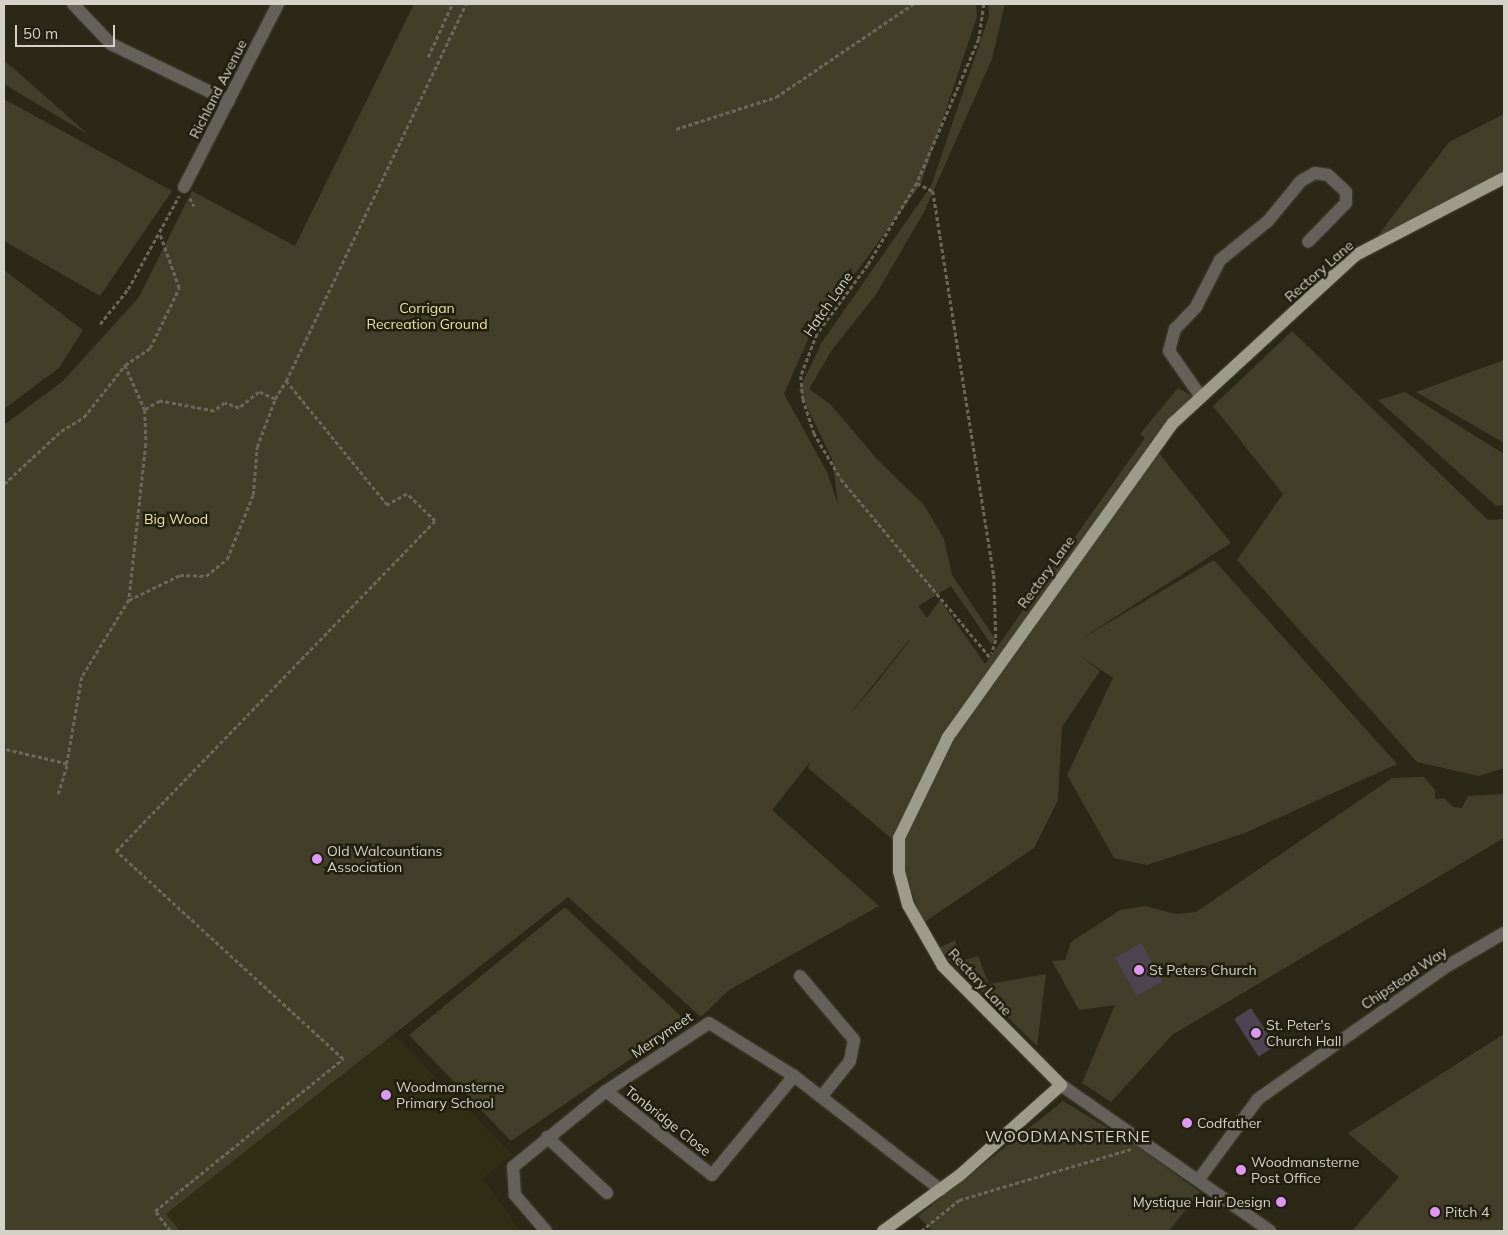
<!DOCTYPE html>
<style>
body{margin:0}
#map{position:relative;width:1508px;height:1235px;overflow:hidden;background:#2b2818;font-family:Mulish,sans-serif}
div>[style]{position:absolute}
.built>*{inset:0;background:#312e16}
.green>*{inset:0;background:#423e29}
.building>*{inset:0;background:#4e4351;transform-origin:0 0}
.path>*{height:2.5px;margin-top:-1.25px;transform-origin:0;background:repeating-linear-gradient(90deg,#6b685b 0 4px,transparent 0 6.5px)}
.roads{filter:drop-shadow(0 0 1px #464334) drop-shadow(0 0 1px #464334)}
.minor>*{height:12px;margin:-6px;padding:0 6px;transform-origin:6px;border-radius:6px;background:#636159}
.major>*{height:12px;margin:-6px;padding:0 6px;transform-origin:6px;border-radius:6px;background:#9d9b8a}
.dots>*{width:14px;height:14px;translate:-50% -50%;box-sizing:border-box;border:2px solid #211f0f;border-radius:50%}
span{translate:-50% -50%;white-space:nowrap;text-align:center;line-height:1.15;-webkit-text-stroke:5px #211f0f;paint-order:stroke}
.street-label{font-size:14px;color:#d4d2c8}
.park-label{font-size:14px;color:#ece2a2}
.poi-label{font-size:14px;color:#d4d2c8}
.left{translate:0 -50%;text-align:left}
.right{translate:-100% -50%;text-align:right}
.quarter-label{font-size:16px;color:#d4d2c8;letter-spacing:1px}
.frame{position:absolute;inset:0;border:5px solid #d4d2c8;pointer-events:none}
.scale{position:absolute;left:15px;top:25px;width:100px;height:22px;box-sizing:border-box;border:2px solid #d4d2c8;border-top:0;padding-left:6px;font-size:15px;line-height:18px;white-space:nowrap;color:#d4d2c8;-webkit-text-stroke:4px #211f0f;paint-order:stroke}
</style>
<div id="map">
<div class="built">
<div style="clip-path:polygon(394px 1035px,513px 1155px,483px 1178px,520px 1231px,180px 1231px,166px 1214px)"></div>
</div>
<div class="green">
<div style="clip-path:polygon(evenodd,414px 4px,976px 4px,977px 17px,921px 184px,810px 335px,784px 394px,827px 472px,838px 504px,832px 459px,799px 390px,822px 342px,931px 186px,989px 16px,988px 4px,1005px 4px,992px 59px,924px 212px,875px 296px,832px 350px,809px 389px,831px 405px,877px 459px,924px 505px,944px 539px,952px 575px,996px 640px,991px 644px,951px 586px,918px 606px,927px 618px,940px 600px,985px 664px,1145px 438px,1140px 434px,1178px 388px,1192px 396px,1150px 442px,1231px 543px,1079px 640px,1214px 560px,1397px 764px,1245px 833px,1147px 865px,1114px 858px,1067px 775px,1113px 678px,1083px 658px,1100px 671px,1062px 727px,1058px 800px,1034px 848px,923px 923px,892px 839px,808px 768px,810px 762px,772px 810px,879px 906px,729px 990px,701px 1017px,568px 897px,166px 1214px,180px 1231px,4px 1231px,4px 425px,63px 381px,139px 297px,192px 191px,295px 246px,414px 4px,910px 640px,875px 685px,849px 715px,909px 640px,910px 640px)"></div>
<div style="clip-path:polygon(4px 60px,89px 135px,4px 84px)"></div>
<div style="clip-path:polygon(4px 99px,172px 191px,100px 296px,4px 241px)"></div>
<div style="clip-path:polygon(1504px 114px,1504px 171px,1376px 238px,1449px 142px)"></div>
<div style="clip-path:polygon(4px 270px,83px 330px,59px 368px,4px 409px)"></div>
<div style="clip-path:polygon(1292px 331px,1488px 520px,1504px 519px,1504px 768px,1479px 776px,1417px 762px,1237px 560px,1283px 494px,1213px 406px)"></div>
<div style="clip-path:polygon(1504px 360px,1504px 443px,1416px 392px)"></div>
<div style="clip-path:polygon(1405px 392px,1504px 454px,1504px 505px,1496px 506px,1378px 400px)"></div>
<div style="clip-path:polygon(1424px 777px,1435px 790px,1435px 799px,1444px 798px,1453px 807px,1462px 808px,1468px 796px,1504px 794px,1504px 789px,1504px 838px,1172px 1035px,1111px 1102px,1082px 1083px,1115px 1005px,1079px 1010px,1052px 961px,1065px 960px,1071px 942px,1120px 910px,1145px 906px,1176px 914px,1196px 912px,1392px 778px)"></div>
<div style="clip-path:polygon(565px 907px,686px 1021px,511px 1141px,409px 1035px)"></div>
<div style="clip-path:polygon(955px 940px,961px 961px,978px 956px,989px 984px,1046px 974px,1037px 1046px,937px 949px)"></div>
<div style="clip-path:polygon(1504px 1034px,1504px 1231px,1352px 1231px,1399px 1177px,1348px 1133px)"></div>
<div style="clip-path:polygon(1063px 1101px,1131px 1142px,1200px 1192px,1169px 1231px,932px 1231px,918px 1216px)"></div>
</div>
<div class="building">
<div style="left:1141px;top:943px;width:44px;height:30px;rotate:60deg"></div>
<div style="left:1251px;top:1008px;width:45px;height:20px;rotate:57deg"></div>
</div>
<div class="path">
<div style="left:984px;top:4px;width:35px;rotate:98deg"></div>
<div style="left:979px;top:39px;width:157px;rotate:113.3deg"></div>
<div style="left:917px;top:183px;width:96px;rotate:120.9deg"></div>
<div style="left:868px;top:265px;width:86px;rotate:126.5deg"></div>
<div style="left:817px;top:334px;width:45px;rotate:110.9deg"></div>
<div style="left:801px;top:376px;width:23px;rotate:85deg"></div>
<div style="left:803px;top:399px;width:36px;rotate:72deg"></div>
<div style="left:814px;top:433px;width:53px;rotate:59.6deg"></div>
<div style="left:841px;top:479px;width:232px;rotate:50.1deg"></div>
<div style="left:428px;top:57px;width:58px;rotate:-65.6deg"></div>
<div style="left:676px;top:129px;width:105px;rotate:-17.7deg"></div>
<div style="left:776px;top:97px;width:166px;rotate:-34.2deg"></div>
<div style="left:917px;top:183px;width:18px;rotate:27deg"></div>
<div style="left:933px;top:191px;width:389px;rotate:81deg"></div>
<div style="left:994px;top:575px;width:65px;rotate:88.2deg"></div>
<div style="left:996px;top:640px;width:14px;rotate:107deg"></div>
<div style="left:190px;top:198px;width:9px;rotate:63deg"></div>
<div style="left:100px;top:324px;width:45px;rotate:-51.3deg"></div>
<div style="left:128px;top:289px;width:106px;rotate:-61.3deg"></div>
<div style="left:125px;top:365px;width:30px;rotate:-34deg"></div>
<div style="left:150px;top:348px;width:67px;rotate:-64.2deg"></div>
<div style="left:179px;top:288px;width:56px;rotate:-109.7deg"></div>
<div style="left:275px;top:399px;width:21px;rotate:-59deg"></div>
<div style="left:4px;top:484px;width:78px;rotate:-42.9deg"></div>
<div style="left:61px;top:431px;width:27px;rotate:-31deg"></div>
<div style="left:84px;top:417px;width:66px;rotate:-51.7deg"></div>
<div style="left:125px;top:365px;width:49px;rotate:66deg"></div>
<div style="left:145px;top:410px;width:34px;rotate:88deg"></div>
<div style="left:146px;top:444px;width:157px;rotate:96.2deg"></div>
<div style="left:129px;top:600px;width:90px;rotate:121.4deg"></div>
<div style="left:82px;top:677px;width:88px;rotate:99.8deg"></div>
<div style="left:67px;top:764px;width:65px;rotate:-166.6deg"></div>
<div style="left:129px;top:600px;width:57px;rotate:-26.1deg"></div>
<div style="left:180px;top:575px;width:26px;rotate:2deg"></div>
<div style="left:206px;top:576px;width:27px;rotate:-39deg"></div>
<div style="left:227px;top:559px;width:69px;rotate:-67.9deg"></div>
<div style="left:253px;top:495px;width:48px;rotate:-85.2deg"></div>
<div style="left:257px;top:447px;width:51px;rotate:-69.4deg"></div>
<div style="left:275px;top:399px;width:17px;rotate:-156deg"></div>
<div style="left:259px;top:392px;width:26px;rotate:141deg"></div>
<div style="left:239px;top:408px;width:15px;rotate:-160deg"></div>
<div style="left:225px;top:403px;width:14px;rotate:144deg"></div>
<div style="left:214px;top:411px;width:55px;rotate:-169.5deg"></div>
<div style="left:160px;top:401px;width:17px;rotate:149deg"></div>
<div style="left:58px;top:794px;width:31px;rotate:-73deg"></div>
<div style="left:170px;top:1231px;width:25px;rotate:-127deg"></div>
<div style="left:155px;top:1211px;width:242px;rotate:-39deg"></div>
<div style="left:343px;top:1059px;width:308px;rotate:-137.5deg"></div>
<div style="left:116px;top:851px;width:459px;rotate:-46deg"></div>
<div style="left:435px;top:521px;width:39px;rotate:-136deg"></div>
<div style="left:407px;top:494px;width:23px;rotate:151deg"></div>
<div style="left:387px;top:505px;width:160px;rotate:-129.2deg"></div>
<div style="left:286px;top:381px;width:418px;rotate:-64.5deg"></div>
<div style="left:921px;top:1231px;width:49px;rotate:-39.2deg"></div>
<div style="left:959px;top:1200px;width:179px;rotate:-16.5deg"></div>
</div>
<div class="roads">
<div class="minor">
<div style="left:73px;top:4px;width:55px;rotate:46.5deg"></div>
<div style="left:111px;top:44px;width:131px;rotate:25.8deg"></div>
<div style="left:184px;top:187px;width:206px;rotate:-62.8deg"></div>
<div style="left:1201px;top:397px;width:56px;rotate:-124.8deg"></div>
<div style="left:1169px;top:351px;width:23px;rotate:-75deg"></div>
<div style="left:1175px;top:329px;width:30px;rotate:-46deg"></div>
<div style="left:1196px;top:307px;width:53px;rotate:-62.9deg"></div>
<div style="left:1220px;top:260px;width:62px;rotate:-39.1deg"></div>
<div style="left:1268px;top:221px;width:52px;rotate:-50.5deg"></div>
<div style="left:1301px;top:181px;width:16px;rotate:-30deg"></div>
<div style="left:1315px;top:173px;width:13px;rotate:9deg"></div>
<div style="left:1328px;top:175px;width:25px;rotate:43deg"></div>
<div style="left:1346px;top:192px;width:11px;rotate:90deg"></div>
<div style="left:1346px;top:203px;width:54px;rotate:134.3deg"></div>
<div style="left:800px;top:976px;width:84px;rotate:49.8deg"></div>
<div style="left:854px;top:1040px;width:21px;rotate:101deg"></div>
<div style="left:850px;top:1061px;width:45px;rotate:128.7deg"></div>
<div style="left:1061px;top:1085px;width:255px;rotate:34.9deg"></div>
<div style="left:606px;top:1091px;width:135px;rotate:38.4deg"></div>
<div style="left:712px;top:1175px;width:129px;rotate:-50.4deg"></div>
<div style="left:547px;top:1137px;width:82px;rotate:43deg"></div>
<div style="left:1199px;top:1179px;width:99px;rotate:-53.6deg"></div>
<div style="left:1258px;top:1099px;width:233px;rotate:-35.1deg"></div>
<div style="left:1449px;top:965px;width:64px;rotate:-30.2deg"></div>
<div style="left:546px;top:1231px;width:48px;rotate:-130.7deg"></div>
<div style="left:515px;top:1195px;width:28px;rotate:-94deg"></div>
<div style="left:513px;top:1167px;width:120px;rotate:-39.3deg"></div>
<div style="left:606px;top:1091px;width:123px;rotate:-33.4deg"></div>
<div style="left:709px;top:1023px;width:100px;rotate:31.9deg"></div>
<div style="left:794px;top:1076px;width:186px;rotate:37.8deg"></div>
</div>
<div class="major">
<div style="left:883px;top:1231px;width:95px;rotate:-36deg"></div>
<div style="left:960px;top:1175px;width:135px;rotate:-41.7deg"></div>
<div style="left:1061px;top:1085px;width:168px;rotate:-134.8deg"></div>
<div style="left:943px;top:966px;width:70px;rotate:-119.8deg"></div>
<div style="left:908px;top:905px;width:35px;rotate:-105deg"></div>
<div style="left:899px;top:871px;width:33px;rotate:-90deg"></div>
<div style="left:899px;top:838px;width:112px;rotate:-64.1deg"></div>
<div style="left:948px;top:737px;width:386px;rotate:-54.4deg"></div>
<div style="left:1173px;top:423px;width:248px;rotate:-42.6deg"></div>
<div style="left:1356px;top:255px;width:167px;rotate:-27.5deg"></div>
</div>
</div>
<div class="dots">
<div style="left:317px;top:859px;background:#de98f3"></div>
<div style="left:1139px;top:970px;background:#de98f3"></div>
<div style="left:1256px;top:1033px;background:#de98f3"></div>
<div style="left:386px;top:1095px;background:#de98f3"></div>
<div style="left:1187px;top:1123px;background:#de98f3"></div>
<div style="left:1241px;top:1170px;background:#de98f3"></div>
<div style="left:1281px;top:1202px;background:#de98f3"></div>
<div style="left:1435px;top:1212px;background:#de98f3"></div>
</div>
<div class="street-label">
<span style="left:218px;top:89px;rotate:-63deg">Richland Avenue</span>
<span style="left:1319px;top:271px;rotate:-41deg">Rectory Lane</span>
<span style="left:828px;top:304px;rotate:-55deg">Hatch Lane</span>
<span style="left:1046px;top:572px;rotate:-54deg">Rectory Lane</span>
<span style="left:1404px;top:978px;rotate:-34deg">Chipstead Way</span>
<span style="left:980px;top:982px;rotate:47deg">Rectory Lane</span>
<span style="left:662px;top:1035px;rotate:-34deg">Merrymeet</span>
<span style="left:668px;top:1121px;rotate:38deg">Tonbridge Close</span>
</div>
<div class="park-label">
<span style="left:427px;top:316px">Corrigan<br>Recreation Ground</span>
<span style="left:176px;top:519px">Big Wood</span>
</div>
<div class="poi-label">
<span class="left" style="left:327px;top:859px">Old Walcountians<br>Association</span>
<span class="left" style="left:1149px;top:970px">St Peters Church</span>
<span class="left" style="left:1266px;top:1033px">St. Peter's<br>Church Hall</span>
<span class="left" style="left:396px;top:1095px">Woodmansterne<br>Primary School</span>
<span class="left" style="left:1197px;top:1123px">Codfather</span>
<span class="left" style="left:1251px;top:1170px">Woodmansterne<br>Post Office</span>
<span class="right" style="left:1271px;top:1202px">Mystique Hair Design</span>
<span class="left" style="left:1445px;top:1212px">Pitch 4</span>
</div>
<div class="quarter-label">
<span style="left:1068px;top:1136px">WOODMANSTERNE</span>
</div>
<div class="frame"></div>
<div class="scale">50 m</div>
</div>
